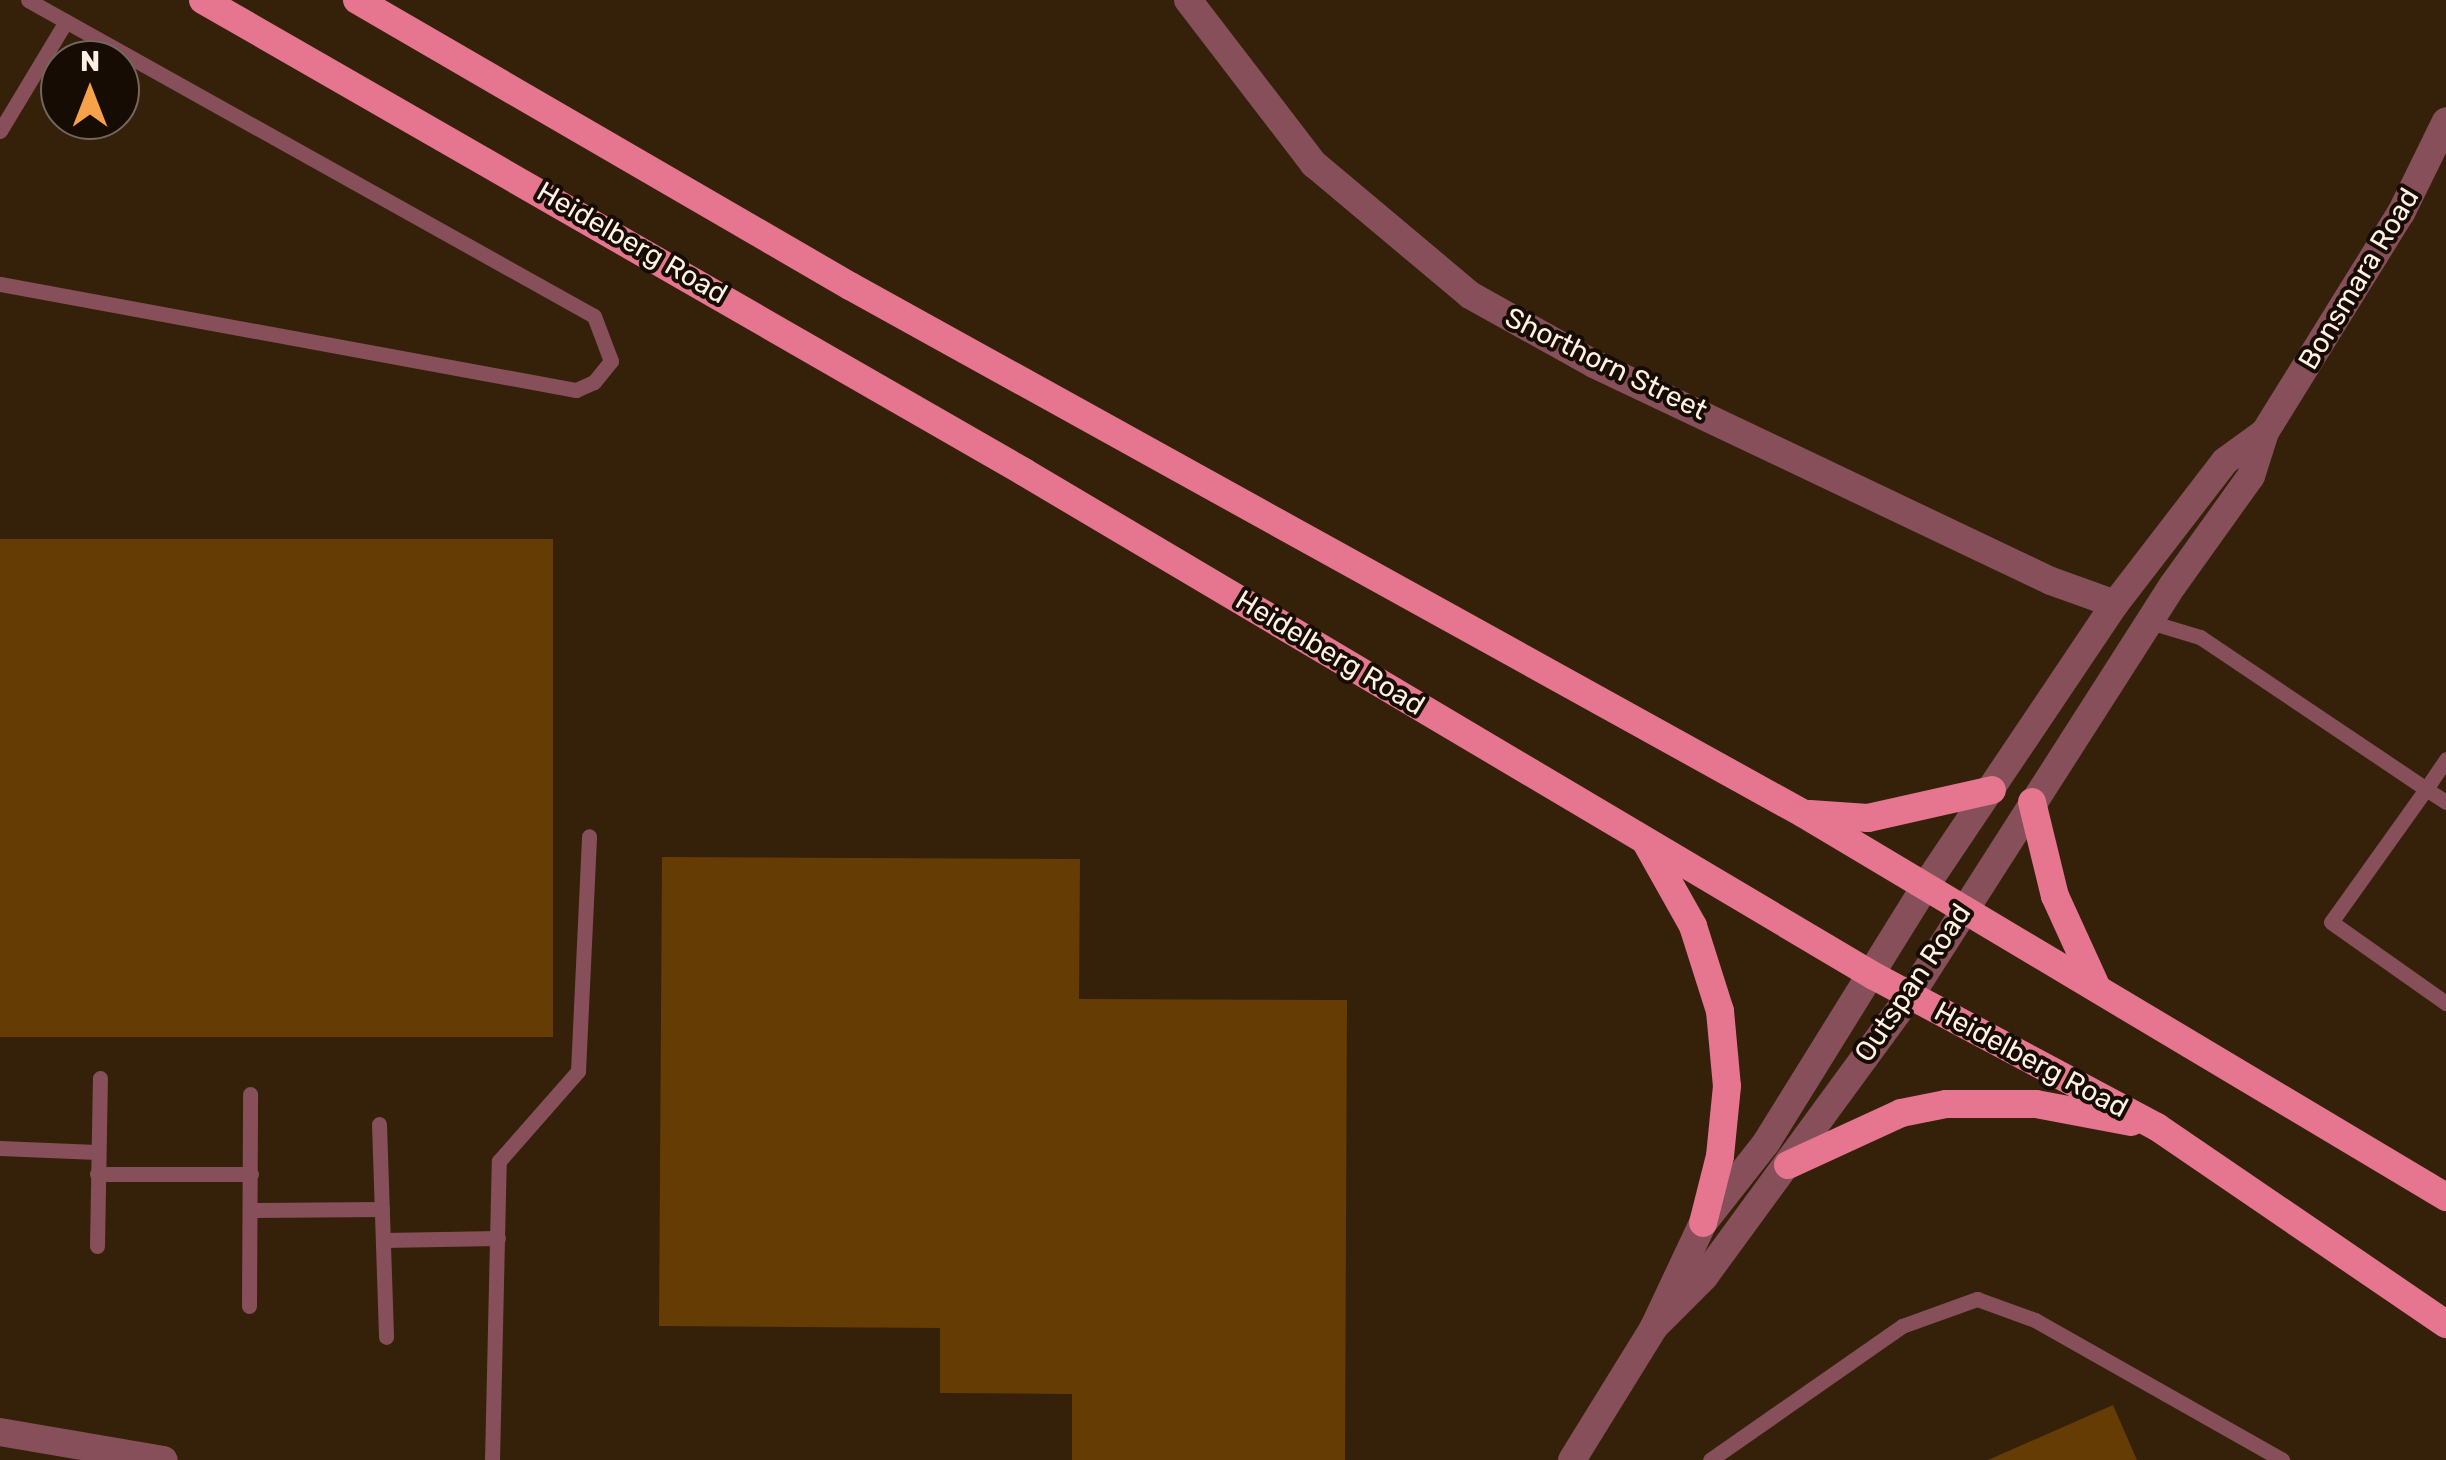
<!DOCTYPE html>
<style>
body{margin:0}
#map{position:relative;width:2446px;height:1460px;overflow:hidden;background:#352009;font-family:Rubik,sans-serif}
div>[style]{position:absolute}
.building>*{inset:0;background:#663c05;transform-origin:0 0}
.service>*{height:15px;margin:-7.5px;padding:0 7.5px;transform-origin:7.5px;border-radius:7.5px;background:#864f5a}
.minor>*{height:28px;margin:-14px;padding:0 14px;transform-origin:14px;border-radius:14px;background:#864f5a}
.primary>*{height:28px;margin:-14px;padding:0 14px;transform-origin:14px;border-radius:14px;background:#e6758f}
span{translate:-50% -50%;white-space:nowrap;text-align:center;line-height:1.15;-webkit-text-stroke:8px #160c04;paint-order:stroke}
.street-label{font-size:28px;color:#fff0e2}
.north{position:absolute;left:40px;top:40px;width:100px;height:100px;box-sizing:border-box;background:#160c04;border:2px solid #73675d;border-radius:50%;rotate:0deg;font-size:28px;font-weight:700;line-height:40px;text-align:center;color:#fff0e2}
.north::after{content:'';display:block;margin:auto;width:35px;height:45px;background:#f7a149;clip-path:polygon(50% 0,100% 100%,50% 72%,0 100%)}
</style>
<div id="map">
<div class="building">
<div style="left:0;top:539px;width:553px;height:498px"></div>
<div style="clip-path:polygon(662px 857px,1080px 859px,1079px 999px,1347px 1000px,1345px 1460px,1072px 1460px,1072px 1394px,940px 1393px,940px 1328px,659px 1326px)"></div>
<div style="clip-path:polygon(2113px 1405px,2137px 1460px,1988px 1460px)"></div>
</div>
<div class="service">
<div style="left:0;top:131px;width:128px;rotate:-59deg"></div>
<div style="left:0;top:284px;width:586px;rotate:10.43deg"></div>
<div style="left:576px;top:390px;width:20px;rotate:-24deg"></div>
<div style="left:594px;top:382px;width:27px;rotate:-51deg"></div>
<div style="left:611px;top:361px;width:48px;rotate:-110.7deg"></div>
<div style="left:594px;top:316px;width:648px;rotate:-150.83deg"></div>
<div style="left:2150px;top:622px;width:52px;rotate:16.7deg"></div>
<div style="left:2200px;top:637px;width:272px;rotate:33.9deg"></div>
<div style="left:2426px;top:789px;width:36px;rotate:-56deg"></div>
<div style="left:2446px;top:802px;width:24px;rotate:-147deg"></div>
<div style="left:2426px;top:789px;width:163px;rotate:125.5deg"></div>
<div style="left:2331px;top:922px;width:141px;rotate:35.2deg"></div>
<div style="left:379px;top:1124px;width:213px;rotate:88.1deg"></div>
<div style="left:0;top:1148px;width:97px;rotate:2.4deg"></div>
<div style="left:97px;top:1174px;width:154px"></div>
<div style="left:250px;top:1210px;width:132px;rotate:-0.4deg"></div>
<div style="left:383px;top:1240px;width:115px;rotate:-1deg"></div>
<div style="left:97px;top:1246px;width:168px;rotate:-89deg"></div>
<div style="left:249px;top:1306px;width:212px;rotate:-89.7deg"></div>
<div style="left:492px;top:1460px;width:299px;rotate:-88.7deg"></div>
<div style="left:499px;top:1161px;width:120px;rotate:-48.7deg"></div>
<div style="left:578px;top:1071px;width:235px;rotate:-87.3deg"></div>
<div style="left:1710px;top:1460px;width:234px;rotate:-34.9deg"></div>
<div style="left:1902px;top:1326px;width:80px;rotate:-19.8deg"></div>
<div style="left:1977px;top:1299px;width:62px;rotate:19.9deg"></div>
<div style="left:2035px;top:1320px;width:284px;rotate:29.5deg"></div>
</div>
<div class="minor">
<div style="left:1188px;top:0;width:207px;rotate:52.5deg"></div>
<div style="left:1314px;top:164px;width:204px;rotate:40deg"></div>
<div style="left:1470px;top:295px;width:142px;rotate:29.1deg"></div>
<div style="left:1594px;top:364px;width:506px;rotate:25.4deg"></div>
<div style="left:2051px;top:581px;width:68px;rotate:19.8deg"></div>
<div style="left:1654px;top:1327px;width:71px;rotate:-45deg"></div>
<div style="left:1704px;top:1277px;width:348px;rotate:-53.8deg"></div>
<div style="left:1910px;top:996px;width:488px;rotate:-57.4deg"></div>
<div style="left:2173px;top:585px;width:134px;rotate:-54.4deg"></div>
<div style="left:2251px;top:476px;width:46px;rotate:-72.3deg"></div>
<div style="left:2265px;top:432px;width:258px;rotate:-58.2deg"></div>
<div style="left:2401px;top:213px;width:102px;rotate:-63.9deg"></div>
<div style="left:0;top:1432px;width:166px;rotate:9.7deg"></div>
<div style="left:1572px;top:1460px;width:156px;rotate:-58.3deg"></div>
<div style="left:1654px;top:1327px;width:115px;rotate:-64.8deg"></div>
<div style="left:1703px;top:1223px;width:102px;rotate:-51.8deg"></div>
<div style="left:1766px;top:1143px;width:300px;rotate:-58.2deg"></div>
<div style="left:1924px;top:888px;width:342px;rotate:-56.1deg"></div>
<div style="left:2115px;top:604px;width:180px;rotate:-52.4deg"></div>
<div style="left:2225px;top:461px;width:49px;rotate:-35.9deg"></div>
</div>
<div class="primary">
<div style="left:203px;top:0;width:947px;rotate:29.89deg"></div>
<div style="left:1024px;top:472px;width:988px;rotate:30.67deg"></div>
<div style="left:1874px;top:976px;width:321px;rotate:28.1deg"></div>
<div style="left:2157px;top:1127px;width:350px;rotate:34.3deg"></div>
<div style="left:357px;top:0;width:570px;rotate:30.12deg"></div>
<div style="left:850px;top:286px;width:1090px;rotate:28.96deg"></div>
<div style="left:1804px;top:814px;width:748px;rotate:30.82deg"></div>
<div style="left:2032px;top:802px;width:97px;rotate:76.3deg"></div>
<div style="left:2055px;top:896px;width:101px;rotate:65.5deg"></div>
<div style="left:1810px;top:814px;width:58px;rotate:3.9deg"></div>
<div style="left:1868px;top:818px;width:127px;rotate:-12.7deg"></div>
<div style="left:1647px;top:844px;width:94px;rotate:60.7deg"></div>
<div style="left:1693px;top:926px;width:89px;rotate:72.4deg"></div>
<div style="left:1720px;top:1011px;width:75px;rotate:84.7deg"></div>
<div style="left:1727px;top:1086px;width:70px;rotate:95.7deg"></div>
<div style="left:1720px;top:1156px;width:69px;rotate:104.2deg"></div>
<div style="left:1788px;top:1165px;width:124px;rotate:-24.7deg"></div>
<div style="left:1901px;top:1113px;width:46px;rotate:-11.3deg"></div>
<div style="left:1946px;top:1104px;width:90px"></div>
<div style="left:2036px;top:1104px;width:97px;rotate:10.7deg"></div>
</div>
<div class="street-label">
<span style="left:632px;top:243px;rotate:30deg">Heidelberg Road</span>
<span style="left:2359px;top:279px;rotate:-59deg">Bonsmara Road</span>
<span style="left:1606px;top:364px;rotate:26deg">Shorthorn Street</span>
<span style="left:1330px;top:653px;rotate:31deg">Heidelberg Road</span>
<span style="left:1913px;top:983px;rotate:-56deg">Outspan Road</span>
<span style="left:2031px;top:1060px;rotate:28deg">Heidelberg Road</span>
</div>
<div class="north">N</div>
</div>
